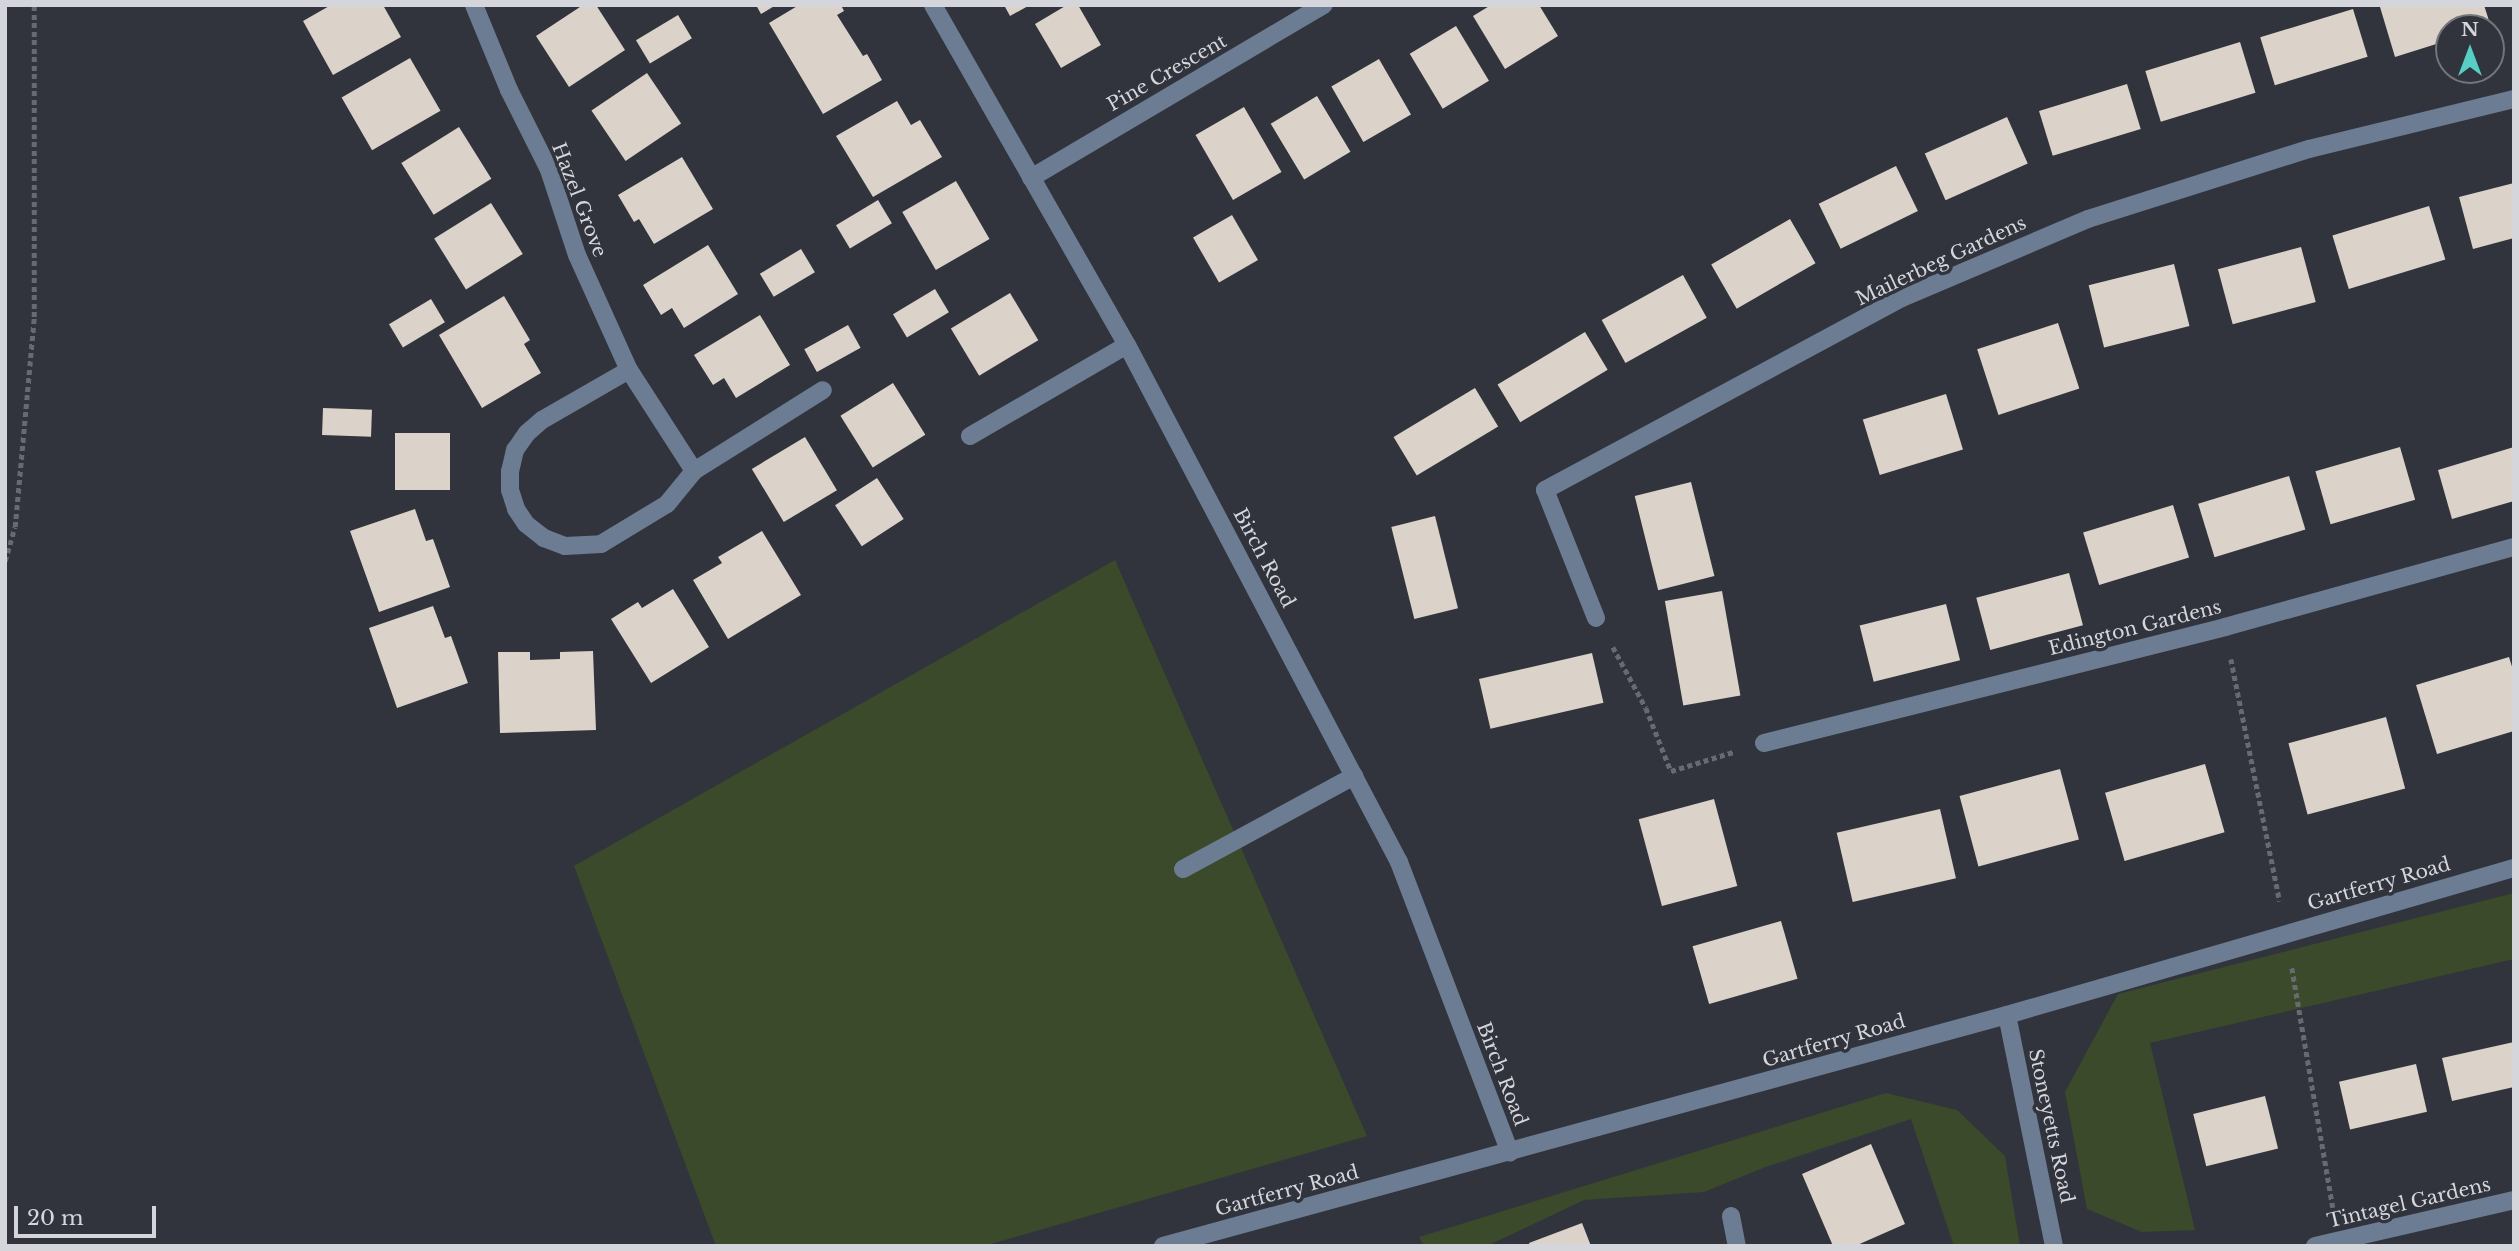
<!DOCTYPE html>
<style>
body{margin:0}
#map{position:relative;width:2519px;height:1251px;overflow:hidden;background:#31343c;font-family:"Libre Baskerville",serif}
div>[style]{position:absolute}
.green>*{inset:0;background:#3a4a2b}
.building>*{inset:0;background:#dbd2c9;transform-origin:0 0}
.path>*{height:4.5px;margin-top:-2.25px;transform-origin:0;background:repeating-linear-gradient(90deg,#676a71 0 5px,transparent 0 8.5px)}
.minor>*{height:18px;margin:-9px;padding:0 9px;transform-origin:9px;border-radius:9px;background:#6c7c92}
span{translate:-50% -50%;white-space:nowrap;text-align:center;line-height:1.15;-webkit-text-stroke:7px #31343c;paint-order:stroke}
.street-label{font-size:19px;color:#d5d6dc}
.frame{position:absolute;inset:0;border:7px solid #d5d6dc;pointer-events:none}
.north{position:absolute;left:2435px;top:14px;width:70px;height:70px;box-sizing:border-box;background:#31343c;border:2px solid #73757c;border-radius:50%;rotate:0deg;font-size:19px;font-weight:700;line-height:28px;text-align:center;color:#d5d6dc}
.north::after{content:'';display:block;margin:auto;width:24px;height:32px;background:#56cec4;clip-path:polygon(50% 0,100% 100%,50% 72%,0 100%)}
.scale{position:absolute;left:14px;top:1206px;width:142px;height:32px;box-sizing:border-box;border:4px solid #d5d6dc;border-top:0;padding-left:9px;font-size:21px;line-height:24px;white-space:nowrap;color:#d5d6dc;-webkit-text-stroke:5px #31343c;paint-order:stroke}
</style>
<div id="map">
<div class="green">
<div style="clip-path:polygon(1115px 560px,1367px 1136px,984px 1246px,716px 1246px,574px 866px)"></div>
<div style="clip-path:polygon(2514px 893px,2514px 959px,2150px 1043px,2195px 1230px,2142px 1232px,2087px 1209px,2065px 1092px,2118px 994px)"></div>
<div style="clip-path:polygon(1886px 1093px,1957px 1110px,2005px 1156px,2020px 1246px,1954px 1246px,1911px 1119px,1763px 1168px,1704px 1192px,1584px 1200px,1487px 1246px,1424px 1246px,1419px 1237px)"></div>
</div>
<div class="building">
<div style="clip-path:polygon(331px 5px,383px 5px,401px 37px,333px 75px,303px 21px)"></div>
<div style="clip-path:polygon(583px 5px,596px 5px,625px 50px,569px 87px,536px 36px)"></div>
<div style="clip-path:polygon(756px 5px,776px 5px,761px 14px)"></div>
<div style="clip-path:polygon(799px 5px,841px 5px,844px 11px,837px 15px,863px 56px,867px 54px,882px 80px,823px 114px,769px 23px)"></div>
<div style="clip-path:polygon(1004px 5px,1030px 5px,1010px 16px)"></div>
<div style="clip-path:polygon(1067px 5px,1078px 5px,1101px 45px,1061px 68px,1035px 24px)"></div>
<div style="clip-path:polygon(1491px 5px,1539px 5px,1558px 36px,1505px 69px,1473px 16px)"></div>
<div style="clip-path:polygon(2385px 5px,2484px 5px,2491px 27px,2449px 28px,2449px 40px,2395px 57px,2380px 7px)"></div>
<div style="left:2353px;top:9px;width:50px;height:97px;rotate:73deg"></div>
<div style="left:678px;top:15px;width:27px;height:49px;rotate:59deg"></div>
<div style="left:1456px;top:26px;width:64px;height:54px;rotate:59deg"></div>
<div style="left:2240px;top:42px;width:53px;height:99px;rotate:73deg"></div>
<div style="left:410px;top:58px;width:61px;height:79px;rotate:60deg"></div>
<div style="left:1379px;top:59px;width:64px;height:55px;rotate:60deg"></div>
<div style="left:647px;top:73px;width:61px;height:67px;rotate:56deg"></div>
<div style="left:2127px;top:84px;width:47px;height:92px;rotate:73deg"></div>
<div style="left:1317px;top:96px;width:65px;height:54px;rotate:59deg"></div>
<div style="clip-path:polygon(897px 101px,911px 125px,920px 120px,942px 157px,873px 197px,836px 136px)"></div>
<div style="left:1244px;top:107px;width:75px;height:56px;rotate:60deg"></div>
<div style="left:2007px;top:117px;width:51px;height:90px;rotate:66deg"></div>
<div style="left:459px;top:127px;width:61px;height:68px;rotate:58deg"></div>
<div style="clip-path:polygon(682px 157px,713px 209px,654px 244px,639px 219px,634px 222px,618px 195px)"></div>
<div style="left:1896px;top:166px;width:50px;height:86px;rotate:64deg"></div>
<div style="left:956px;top:181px;width:67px;height:62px;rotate:60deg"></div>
<div style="clip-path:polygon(2514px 183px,2514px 238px,2473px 249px,2459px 197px)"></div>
<div style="left:878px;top:200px;width:27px;height:49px;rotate:59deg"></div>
<div style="left:491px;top:203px;width:60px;height:67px;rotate:58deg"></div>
<div style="left:2429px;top:206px;width:56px;height:101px;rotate:73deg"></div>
<div style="left:1232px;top:215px;width:52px;height:45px;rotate:60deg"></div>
<div style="left:1790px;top:219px;width:51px;height:91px;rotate:60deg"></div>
<div style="clip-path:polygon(708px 245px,738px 294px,684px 328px,672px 308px,661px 315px,643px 285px)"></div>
<div style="left:2301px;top:247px;width:57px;height:86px;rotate:75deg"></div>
<div style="left:801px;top:249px;width:27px;height:48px;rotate:59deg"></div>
<div style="left:2174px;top:264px;width:64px;height:88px;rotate:76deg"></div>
<div style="left:1683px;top:275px;width:49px;height:93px;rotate:61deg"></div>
<div style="left:935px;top:289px;width:27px;height:49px;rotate:59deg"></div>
<div style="left:1010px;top:293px;width:55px;height:69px;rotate:59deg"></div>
<div style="clip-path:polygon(504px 296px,530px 340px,524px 344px,541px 373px,482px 408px,439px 335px)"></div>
<div style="left:431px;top:299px;width:27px;height:49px;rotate:59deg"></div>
<div style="clip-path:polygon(760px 315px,790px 365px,736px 398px,724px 378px,713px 385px,694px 355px)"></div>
<div style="left:2058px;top:323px;width:69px;height:85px;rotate:72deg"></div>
<div style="left:848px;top:325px;width:26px;height:50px;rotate:61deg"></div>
<div style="left:1585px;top:332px;width:44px;height:102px;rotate:59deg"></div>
<div style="left:893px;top:383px;width:61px;height:62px;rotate:58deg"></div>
<div style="left:1475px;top:388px;width:45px;height:95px;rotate:59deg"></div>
<div style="left:1946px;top:394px;width:58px;height:87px;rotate:73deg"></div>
<div style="left:323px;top:408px;width:49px;height:27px;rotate:2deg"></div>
<div style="left:395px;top:433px;width:55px;height:57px"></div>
<div style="left:805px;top:437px;width:62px;height:62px;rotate:59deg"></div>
<div style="left:2400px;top:447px;width:55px;height:88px;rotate:74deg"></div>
<div style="clip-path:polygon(2514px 447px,2514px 501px,2452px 519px,2438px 470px)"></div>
<div style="left:2289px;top:476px;width:56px;height:95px;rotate:73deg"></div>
<div style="left:877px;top:478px;width:49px;height:50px;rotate:57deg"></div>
<div style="left:1691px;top:482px;width:97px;height:58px;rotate:76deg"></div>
<div style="left:2173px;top:505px;width:55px;height:94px;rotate:73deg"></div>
<div style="clip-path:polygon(415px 509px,426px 541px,433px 539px,450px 587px,379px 612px,350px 531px)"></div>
<div style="left:1435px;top:516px;width:95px;height:45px;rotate:76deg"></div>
<div style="clip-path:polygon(762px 531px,801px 595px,728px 639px,693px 580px,722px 563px,718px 557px)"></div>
<div style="left:2069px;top:573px;width:54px;height:96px;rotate:75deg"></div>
<div style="clip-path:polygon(673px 589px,709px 647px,651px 683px,611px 619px,638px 602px,642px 608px)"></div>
<div style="left:1722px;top:591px;width:106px;height:58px;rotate:80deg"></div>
<div style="left:1946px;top:604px;width:58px;height:89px;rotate:76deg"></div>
<div style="clip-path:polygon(433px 606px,445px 638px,451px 636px,468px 683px,397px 708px,369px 628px)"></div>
<div style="clip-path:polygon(593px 651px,596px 730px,500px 733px,498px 652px,530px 652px,530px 660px,560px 659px,560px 652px)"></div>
<div style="left:1592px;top:653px;width:51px;height:116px;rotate:77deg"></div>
<div style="clip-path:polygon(2509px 657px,2514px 673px,2514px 731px,2437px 754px,2416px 685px)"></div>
<div style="left:2386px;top:717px;width:74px;height:101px;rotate:75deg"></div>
<div style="left:2205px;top:764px;width:71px;height:104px;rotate:74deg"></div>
<div style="left:2060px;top:769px;width:73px;height:104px;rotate:75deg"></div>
<div style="left:1714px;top:799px;width:90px;height:78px;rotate:75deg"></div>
<div style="left:1940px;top:809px;width:71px;height:106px;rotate:77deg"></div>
<div style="left:1781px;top:921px;width:60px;height:92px;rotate:74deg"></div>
<div style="clip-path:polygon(2514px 1042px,2514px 1087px,2452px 1101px,2442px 1058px)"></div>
<div style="left:2416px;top:1064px;width:49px;height:79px;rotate:77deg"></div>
<div style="left:2265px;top:1096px;width:54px;height:74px;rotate:76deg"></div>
<div style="clip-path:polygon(1871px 1144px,1905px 1224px,1855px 1246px,1833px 1246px,1802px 1174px)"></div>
<div style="clip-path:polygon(1582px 1223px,1591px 1246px,1530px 1246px,1529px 1243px)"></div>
</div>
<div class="path">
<div style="left:5px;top:561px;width:35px;rotate:-74deg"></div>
<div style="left:15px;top:527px;width:211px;rotate:-84.8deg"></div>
<div style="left:34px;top:317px;width:312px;rotate:-90deg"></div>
<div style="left:1613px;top:647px;width:69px;rotate:61.6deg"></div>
<div style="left:1646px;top:708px;width:68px;rotate:68.4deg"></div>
<div style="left:1671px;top:771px;width:65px;rotate:-17deg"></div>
<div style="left:2231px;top:659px;width:247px;rotate:78.6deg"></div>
<div style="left:2292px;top:968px;width:243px;rotate:80.3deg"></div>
</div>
<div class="minor">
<div style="left:474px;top:5px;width:92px;rotate:67.6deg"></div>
<div style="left:509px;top:90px;width:89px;rotate:63.4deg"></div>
<div style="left:549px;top:170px;width:89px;rotate:71.8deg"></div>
<div style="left:577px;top:255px;width:126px;rotate:65.7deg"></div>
<div style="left:629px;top:370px;width:120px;rotate:57.2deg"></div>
<div style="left:933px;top:5px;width:391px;rotate:60.3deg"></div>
<div style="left:1127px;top:345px;width:584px;rotate:62.25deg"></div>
<div style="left:1399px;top:862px;width:311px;rotate:69.1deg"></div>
<div style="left:1031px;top:178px;width:340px;rotate:-30.6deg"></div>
<div style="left:629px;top:370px;width:100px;rotate:150.1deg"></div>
<div style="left:542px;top:420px;width:20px;rotate:139deg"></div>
<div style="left:527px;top:433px;width:21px;rotate:125deg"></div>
<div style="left:515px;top:450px;width:22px;rotate:103deg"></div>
<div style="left:510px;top:471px;width:19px;rotate:90deg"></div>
<div style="left:510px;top:490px;width:20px;rotate:72deg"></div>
<div style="left:516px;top:509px;width:18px;rotate:56deg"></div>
<div style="left:526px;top:524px;width:23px;rotate:38deg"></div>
<div style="left:544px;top:538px;width:22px;rotate:21deg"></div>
<div style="left:565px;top:546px;width:36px;rotate:-3deg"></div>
<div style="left:601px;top:544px;width:77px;rotate:-31.2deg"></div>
<div style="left:667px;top:504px;width:43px;rotate:-50.7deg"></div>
<div style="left:694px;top:471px;width:152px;rotate:-32.1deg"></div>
<div style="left:970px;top:436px;width:181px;rotate:-30.1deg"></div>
<div style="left:1596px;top:618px;width:138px;rotate:-111.7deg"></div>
<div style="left:1545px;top:490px;width:405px;rotate:-28.3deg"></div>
<div style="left:1902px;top:298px;width:202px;rotate:-23deg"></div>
<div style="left:2088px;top:219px;width:232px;rotate:-17.6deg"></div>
<div style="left:2309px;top:149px;width:211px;rotate:-13.7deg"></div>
<div style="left:1764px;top:743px;width:475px;rotate:-14.1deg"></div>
<div style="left:2225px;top:627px;width:300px;rotate:-15.5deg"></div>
<div style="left:1183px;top:869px;width:195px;rotate:-28.5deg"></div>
<div style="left:2007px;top:1015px;width:236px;rotate:78.5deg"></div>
<div style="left:1731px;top:1216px;width:31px;rotate:79deg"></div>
<div style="left:1163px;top:1246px;width:875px;rotate:-15.31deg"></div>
<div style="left:2007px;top:1015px;width:528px;rotate:-16.17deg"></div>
<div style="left:2315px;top:1246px;width:204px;rotate:-13deg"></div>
</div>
<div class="street-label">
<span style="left:1167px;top:73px;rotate:-30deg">Pine Crescent</span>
<span style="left:579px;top:200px;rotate:69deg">Hazel Grove</span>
<span style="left:1941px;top:261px;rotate:-25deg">Mailerbeg Gardens</span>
<span style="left:1264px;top:558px;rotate:62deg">Birch Road</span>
<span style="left:2135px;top:628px;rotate:-14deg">Edington Gardens</span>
<span style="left:2379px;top:884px;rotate:-16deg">Gartferry Road</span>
<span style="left:1834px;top:1041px;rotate:-16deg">Gartferry Road</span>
<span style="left:1502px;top:1074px;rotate:69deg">Birch Road</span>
<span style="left:2051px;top:1126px;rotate:78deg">Stoneyetts Road</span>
<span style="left:1287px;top:1191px;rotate:-15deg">Gartferry Road</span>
<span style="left:2409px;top:1203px;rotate:-13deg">Tintagel Gardens</span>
</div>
<div class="frame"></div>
<div class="north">N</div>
<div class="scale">20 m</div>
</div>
